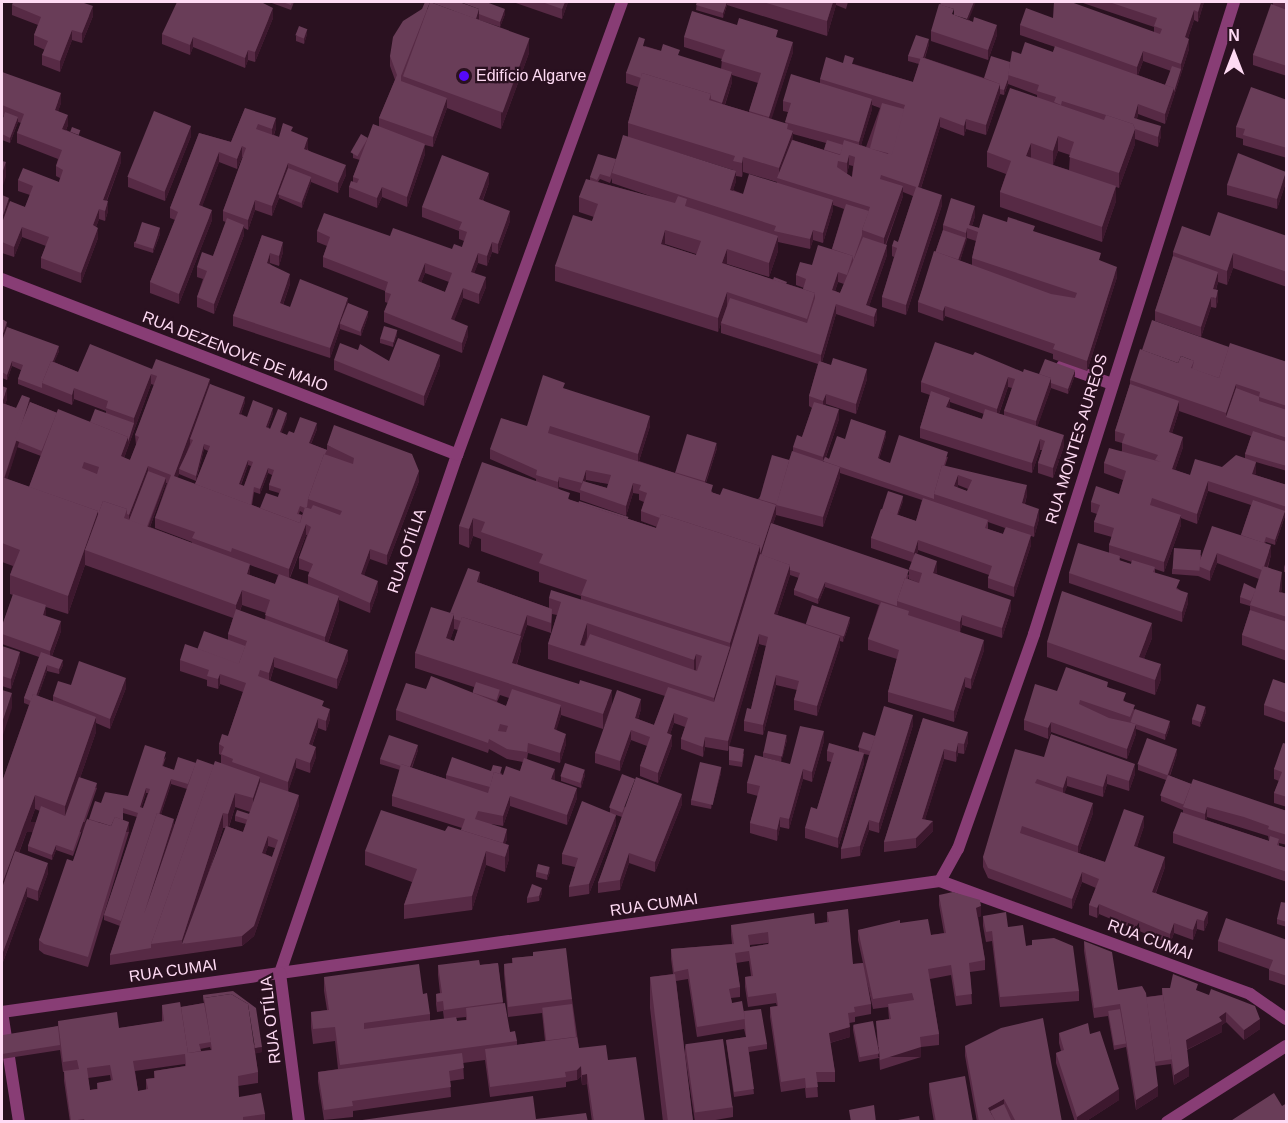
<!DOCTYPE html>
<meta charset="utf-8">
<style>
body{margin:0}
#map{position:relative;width:1288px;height:1123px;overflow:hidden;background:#2a1120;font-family:Arial,sans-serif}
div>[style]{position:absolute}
.minor>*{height:12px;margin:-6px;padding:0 6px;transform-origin:6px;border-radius:6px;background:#883d75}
.tertiary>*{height:12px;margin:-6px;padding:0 6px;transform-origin:6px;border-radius:6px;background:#883d75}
.wall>*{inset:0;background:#572a45}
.shaded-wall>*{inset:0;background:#3d182e;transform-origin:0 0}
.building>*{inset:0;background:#693d58;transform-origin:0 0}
.dots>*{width:16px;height:16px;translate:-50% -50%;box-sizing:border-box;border:3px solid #2a1120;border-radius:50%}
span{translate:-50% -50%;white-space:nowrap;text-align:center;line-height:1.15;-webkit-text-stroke:4.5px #2a1120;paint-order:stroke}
.poi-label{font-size:16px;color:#fedaf3}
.left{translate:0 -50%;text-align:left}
.street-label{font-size:16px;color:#fedaf3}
.frame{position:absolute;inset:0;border:3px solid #fedaf3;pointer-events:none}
.north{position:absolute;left:1204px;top:24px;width:60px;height:60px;-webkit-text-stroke:4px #2a1120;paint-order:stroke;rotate:0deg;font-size:16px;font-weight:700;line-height:24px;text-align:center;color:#fedaf3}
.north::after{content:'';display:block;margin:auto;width:21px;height:27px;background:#fedaf3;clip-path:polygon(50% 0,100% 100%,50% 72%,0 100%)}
</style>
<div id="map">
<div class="minor">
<div style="left:622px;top:2px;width:482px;rotate:110deg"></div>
<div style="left:457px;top:455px;width:547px;rotate:108.87deg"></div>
<div style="left:280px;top:973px;width:666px;rotate:-7.94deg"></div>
<div style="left:940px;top:881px;width:330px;rotate:20deg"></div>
<div style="left:1250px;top:994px;width:44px;rotate:34.8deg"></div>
<div style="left:2px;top:279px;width:488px;rotate:21.1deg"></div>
<div style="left:1062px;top:366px;width:53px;rotate:19.8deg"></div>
<div style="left:940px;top:881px;width:37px;rotate:-61deg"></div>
<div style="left:958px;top:849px;width:228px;rotate:-70.5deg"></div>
<div style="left:1034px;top:634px;width:663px;rotate:-72.44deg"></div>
<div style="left:2px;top:1012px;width:111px;rotate:81.2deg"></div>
</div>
<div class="tertiary">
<div style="left:2px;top:1012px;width:281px;rotate:-8deg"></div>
<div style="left:280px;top:973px;width:150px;rotate:82.7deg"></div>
<div style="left:1167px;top:1122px;width:141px;rotate:-32.6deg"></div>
</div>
<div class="wall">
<div style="clip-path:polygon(269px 2px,294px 2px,291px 10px)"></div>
<div style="clip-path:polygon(513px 2px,568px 2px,562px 19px)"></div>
<div style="clip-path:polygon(697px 2px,848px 2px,846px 9px,836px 5px,827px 36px,727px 5px,723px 18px,696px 10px)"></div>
<div style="clip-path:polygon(evenodd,1080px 2px,1204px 2px,1198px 22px,1194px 20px,1188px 38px,1189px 49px,1165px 124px,1138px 114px,1137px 119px,1161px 136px,1158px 147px,1135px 139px,1135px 144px,1119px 188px,1116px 187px,1116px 201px,1102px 242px,1000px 207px,1000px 192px,1006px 174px,987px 167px,987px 152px,1037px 98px,1037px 95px,1008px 84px,1004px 95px,1000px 94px,986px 135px,966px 129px,964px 136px,940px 127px,921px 188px,942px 205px,906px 315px,882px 307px,882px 297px,894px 257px,892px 256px,892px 246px,898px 242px,913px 196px,903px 192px,903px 196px,886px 245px,887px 255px,869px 306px,877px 319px,874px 327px,836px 314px,822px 362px,867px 379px,856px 414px,826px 404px,825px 405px,839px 419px,826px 457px,829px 459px,845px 439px,886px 436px,879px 459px,884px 461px,890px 463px,948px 457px,945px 466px,1027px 495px,1025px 504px,1039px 519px,1034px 537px,1031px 536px,1031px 545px,1014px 597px,988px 588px,988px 578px,989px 575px,918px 550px,917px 554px,937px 571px,936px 574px,1011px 610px,1002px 638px,962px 625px,960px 632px,984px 650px,971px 689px,965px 687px,954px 722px,888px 702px,888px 692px,897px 659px,868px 650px,868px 639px,879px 605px,825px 587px,818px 604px,794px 595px,794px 590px,799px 578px,790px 575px,777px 615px,806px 624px,850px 622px,843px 642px,840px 641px,840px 646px,817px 716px,794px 710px,794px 700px,797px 690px,776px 685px,763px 735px,744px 731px,744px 721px,751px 709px,766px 646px,759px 644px,729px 746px,744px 754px,742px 767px,729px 765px,729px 747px,728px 751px,705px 747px,703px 757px,681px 749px,681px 739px,685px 727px,674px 723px,670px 734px,672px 745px,658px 783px,640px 776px,640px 766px,647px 746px,631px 740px,620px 771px,595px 763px,595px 753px,641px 709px,638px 719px,654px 725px,665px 696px,548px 659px,548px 644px,557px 615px,552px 614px,551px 633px,527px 625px,521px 643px,521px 650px,517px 664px,612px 705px,603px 729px,561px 715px,556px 730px,566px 744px,560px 763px,528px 753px,527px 759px,555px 779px,554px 780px,577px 798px,567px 825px,510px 806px,503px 826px,491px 824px,507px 839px,505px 844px,509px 859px,505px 872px,486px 865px,472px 910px,404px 919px,404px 905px,412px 882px,365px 865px,365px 851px,445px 831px,461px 830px,462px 828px,392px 806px,392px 796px,400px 770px,380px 764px,380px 759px,418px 750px,412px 768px,446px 779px,446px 775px,491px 771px,502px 773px,501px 774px,503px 775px,520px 771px,523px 762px,507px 759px,489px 749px,488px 753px,396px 720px,396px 710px,426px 689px,473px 693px,474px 687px,415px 668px,415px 653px,450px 613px,480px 582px,480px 583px,549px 608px,549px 598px,581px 600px,581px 596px,539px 582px,539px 572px,481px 551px,481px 539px,473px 536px,469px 548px,459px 544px,459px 526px,536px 481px,536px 479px,490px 459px,490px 449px,527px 426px,565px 389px,650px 426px,639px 461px,675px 473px,675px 472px,717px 448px,706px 483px,713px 493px,720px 495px,758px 499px,789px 460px,793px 451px,793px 447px,802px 437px,812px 408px,809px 406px,809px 396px,818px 364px,721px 333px,721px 323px,718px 332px,555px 281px,555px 266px,592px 221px,594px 217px,579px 212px,579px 197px,590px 180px,590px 177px,616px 159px,628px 137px,628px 123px,638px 87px,626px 83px,626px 73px,645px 46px,721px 69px,722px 59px,684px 47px,684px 37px,778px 38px,793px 52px,771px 119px,785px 124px,788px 112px,783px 111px,783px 101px,820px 83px,820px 79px,843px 63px,854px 64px,913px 82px,919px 64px,908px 61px,908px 56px,929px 44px,925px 58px,984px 78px,1010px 62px,1021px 54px,1053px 52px,1055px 47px,1020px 35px,1020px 25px,1053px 18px,1154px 32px,1154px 27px,1080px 2px,1143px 61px,1171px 71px,1165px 85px,1138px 75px,1143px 61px,1080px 2px,732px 75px,758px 83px,749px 112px,725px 105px,732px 82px,732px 75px,1080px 2px,872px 105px,880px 108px,866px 147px,861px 145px,872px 109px,872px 105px,1080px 2px,793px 134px,826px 143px,824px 150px,793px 140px,793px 134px,1080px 2px,669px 150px,733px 170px,733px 171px,669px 150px,1080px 2px,1058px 151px,1070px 155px,1069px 170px,1053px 165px,1058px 151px,1080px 2px,849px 165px,853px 166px,852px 177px,847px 174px,849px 165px,1080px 2px,743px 172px,777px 182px,777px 183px,743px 194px,733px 190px,736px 181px,736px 176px,742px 177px,743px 172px,1080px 2px,612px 178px,612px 183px,653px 197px,598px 182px,600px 179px,610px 183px,612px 178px,1080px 2px,833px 205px,844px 209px,832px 249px,812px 265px,796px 275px,796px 285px,804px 288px,803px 289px,727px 265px,727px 264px,769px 277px,778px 251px,778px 242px,810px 249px,813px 240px,823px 243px,833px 210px,833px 205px,1080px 2px,665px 244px,696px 254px,696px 255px,665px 245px,665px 244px,1080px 2px,838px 282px,844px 284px,840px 293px,835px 291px,838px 282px,1080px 2px,840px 473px,922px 500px,916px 521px,898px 515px,903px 501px,882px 510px,871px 538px,871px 548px,912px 562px,909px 569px,909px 579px,919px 583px,908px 579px,909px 575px,773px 524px,776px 515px,823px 527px,840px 477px,840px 473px,1080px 2px,586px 480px,608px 484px,607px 488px,585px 482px,586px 480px,1080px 2px,958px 485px,968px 489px,967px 491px,957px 488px,958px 485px,1080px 2px,559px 487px,580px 493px,580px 500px,626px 516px,633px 493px,639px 494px,639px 500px,644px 502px,641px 511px,641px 521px,657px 527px,656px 528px,570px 500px,559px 489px,559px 487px,1080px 2px,988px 522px,1005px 528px,1003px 534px,988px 529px,988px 522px,1080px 2px,454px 629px,458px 630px,454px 641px,450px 640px,454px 629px,1080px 2px,500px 695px,509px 698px,506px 706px,497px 702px,500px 695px)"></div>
<div style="clip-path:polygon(1273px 2px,1287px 2px,1287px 76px,1253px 65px,1253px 55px,1273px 4px)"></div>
<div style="clip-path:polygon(12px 5px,93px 16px,82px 43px,72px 40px,60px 72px,42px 65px,42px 55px,45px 50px,34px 45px,34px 35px,38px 25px,12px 15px)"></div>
<div style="clip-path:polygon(422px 9px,505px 14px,500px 27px,479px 20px,529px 53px,501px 129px,447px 108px,433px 147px,425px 145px,425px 154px,407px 207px,382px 197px,377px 208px,349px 197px,349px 187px,353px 182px,353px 177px,360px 160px,353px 158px,353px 153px,379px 127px,379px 118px,395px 80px,390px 66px,390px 56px)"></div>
<div style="clip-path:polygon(273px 18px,255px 62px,248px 60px,245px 68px,193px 47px,190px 55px,162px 44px,162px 34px)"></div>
<div style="clip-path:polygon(969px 20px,997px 35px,988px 60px,931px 41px,931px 31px)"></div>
<div style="clip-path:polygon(307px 34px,304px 44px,296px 41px,296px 36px)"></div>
<div style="clip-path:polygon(2px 72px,61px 103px,58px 111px,68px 125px,66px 130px,80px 136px,121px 162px,107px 201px,108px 211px,105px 221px,99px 219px,96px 227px,98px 238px,81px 283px,41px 268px,41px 258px,46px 246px,22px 237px,14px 257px,2px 253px,2px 195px,9px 204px,25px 207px,30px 195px,18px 191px,18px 180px,59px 182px,60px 178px,56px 176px,56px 166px,58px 159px,17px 143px,17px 133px,21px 123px,18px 122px,10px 143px,2px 140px,2px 121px,4px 116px,2px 115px)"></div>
<div style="clip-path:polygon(1287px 100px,1287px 158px,1243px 145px,1243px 139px,1236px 137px,1236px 127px)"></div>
<div style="clip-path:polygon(245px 108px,276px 128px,274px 135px,279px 137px,293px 132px,308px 148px,308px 150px,346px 175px,338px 193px,311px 182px,302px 208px,279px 198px,272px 216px,255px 210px,248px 230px,244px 228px,244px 235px,214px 314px,197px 307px,197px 297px,203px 279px,197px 277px,197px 267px,213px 256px,226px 222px,223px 221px,223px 211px,243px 157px,242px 157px,237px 169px,219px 162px,202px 206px,212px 220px,179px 304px,150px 293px,150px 282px,175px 220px,170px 218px,170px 208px,199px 133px,231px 142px)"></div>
<div style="clip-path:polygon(191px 136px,165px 201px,128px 187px,128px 177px)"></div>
<div style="clip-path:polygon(1286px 182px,1277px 209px,1227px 195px,1227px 185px)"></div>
<div style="clip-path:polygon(evenodd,489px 183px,483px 200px,510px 221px,498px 254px,492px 252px,487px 266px,478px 263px,474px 273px,486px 287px,479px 304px,463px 298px,454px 320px,468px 336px,462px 353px,384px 322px,384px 312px,388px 303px,385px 302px,385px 291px,323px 267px,323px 257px,327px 246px,317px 242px,317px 231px,452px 249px,462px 247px,464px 241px,459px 239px,459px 231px,422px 217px,422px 207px,489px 183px,425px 273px,449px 282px,445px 292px,421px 283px,425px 273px)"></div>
<div style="clip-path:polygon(evenodd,975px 216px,972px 226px,979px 228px,1035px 232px,1101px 261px,1117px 277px,1087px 371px,1053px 359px,1053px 354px,945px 316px,943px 321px,918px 312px,918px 302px,943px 230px,943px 225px,975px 216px,967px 238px,976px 241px,972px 258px,972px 265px,960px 261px,967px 238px)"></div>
<div style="clip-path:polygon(160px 234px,153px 253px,134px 247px,134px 242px)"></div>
<div style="clip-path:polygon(262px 235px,283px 252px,279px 266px,270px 263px,270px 264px,290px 284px,283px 305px,290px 307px,348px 303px,368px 316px,361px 336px,340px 329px,330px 358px,233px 326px,233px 316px)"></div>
<div style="clip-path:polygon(1210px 236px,1287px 236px,1287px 287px,1233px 268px,1227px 285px,1218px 282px,1216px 290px,1218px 300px,1216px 308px,1211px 307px,1201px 337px,1155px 321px,1155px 311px,1173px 256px,1173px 252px)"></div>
<div style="clip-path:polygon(evenodd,2px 319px,7px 327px,59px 351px,54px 362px,78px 372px,152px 369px,210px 384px,245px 402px,241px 414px,247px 417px,273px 413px,268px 427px,270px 429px,287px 418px,281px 433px,287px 435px,317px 429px,311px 444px,327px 450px,327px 445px,419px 481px,387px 565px,370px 559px,368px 563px,364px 575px,378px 591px,370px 613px,339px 600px,339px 610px,328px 643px,348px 660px,337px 689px,274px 667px,270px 681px,324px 707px,330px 719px,326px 731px,318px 728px,312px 746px,316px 757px,310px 773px,296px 768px,288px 791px,299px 805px,254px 936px,242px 946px,110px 965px,110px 955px,120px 926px,104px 920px,104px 915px,137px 817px,123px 813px,123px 820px,129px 832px,88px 967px,44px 954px,39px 950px,39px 940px,73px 861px,89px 819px,101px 803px,128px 796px,166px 757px,163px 766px,174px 770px,196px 763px,214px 765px,221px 763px,221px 755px,219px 754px,219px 744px,228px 736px,243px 692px,220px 684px,218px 689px,207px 686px,207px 680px,180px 671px,180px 660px,199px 649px,228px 640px,228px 634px,233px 618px,85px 565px,68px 614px,46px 607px,46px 616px,61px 631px,52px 656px,63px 665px,59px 674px,47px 671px,38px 696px,53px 702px,53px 696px,71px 685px,126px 688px,110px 729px,96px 723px,96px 732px,80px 778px,97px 788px,73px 856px,56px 850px,52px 860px,28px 851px,28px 846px,40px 811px,35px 809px,19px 853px,48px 873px,38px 901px,27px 897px,3px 962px,2px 962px,2px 782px,29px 705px,24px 703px,24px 698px,39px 657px,2px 644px,2px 626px,13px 595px,10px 594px,10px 575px,13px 566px,2px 562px,2px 386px,7px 399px,5px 404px,16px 408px,30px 402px,57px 413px,90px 422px,106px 413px,106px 411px,74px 399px,72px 405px,18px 384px,18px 379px,21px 370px,12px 366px,7px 380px,2px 378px,2px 319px,151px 384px,154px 385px,135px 435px,136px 445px,130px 460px,124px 458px,151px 384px,2px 319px,17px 447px,41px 456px,29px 487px,7px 479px,17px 447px,2px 319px,204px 449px,208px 451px,195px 484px,177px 478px,179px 474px,196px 481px,204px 449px,2px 319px,248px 465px,251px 466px,244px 486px,241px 485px,248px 465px,2px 319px,268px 473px,272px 475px,269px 485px,269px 490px,279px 493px,278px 497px,260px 508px,252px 505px,254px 492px,260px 494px,268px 473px,2px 319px,166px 483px,167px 483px,155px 518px,155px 528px,192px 542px,192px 543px,150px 527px,166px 483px,2px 319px,300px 511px,303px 513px,302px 515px,299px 514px,300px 511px,2px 319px,306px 535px,307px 535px,299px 558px,299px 569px,309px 572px,308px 576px,308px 584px,290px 578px,306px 535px,2px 319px,250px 565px,278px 575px,275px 584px,250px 575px,250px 565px,2px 319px,242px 605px,266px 613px,265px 620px,240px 611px,242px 605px,2px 319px,171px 784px,187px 789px,174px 826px,161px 814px,171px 784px,2px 319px,146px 793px,148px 793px,143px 808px,141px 808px,146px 793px,2px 319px,235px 807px,250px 812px,249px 814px,235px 816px,235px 821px,246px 824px,243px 832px,229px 827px,235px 807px,2px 319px,223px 828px,226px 828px,207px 879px,223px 828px,2px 319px,268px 846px,275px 848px,272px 857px,265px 854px,268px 846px)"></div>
<div style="clip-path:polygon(397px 335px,393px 347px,380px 343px,380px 338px)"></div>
<div style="clip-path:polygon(evenodd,1229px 347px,1287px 362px,1287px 471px,1256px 462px,1256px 472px,1255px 475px,1287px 485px,1287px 517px,1285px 516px,1275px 545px,1266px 542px,1265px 543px,1271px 555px,1268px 567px,1282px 587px,1281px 592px,1287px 594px,1287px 661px,1242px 645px,1242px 635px,1250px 610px,1250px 606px,1240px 603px,1240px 597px,1256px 589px,1259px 579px,1217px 563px,1210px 581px,1198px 576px,1172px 574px,1172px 569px,1201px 555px,1201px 558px,1241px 535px,1251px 505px,1208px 491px,1197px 524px,1181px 518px,1181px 525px,1164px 572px,1155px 569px,1155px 573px,1180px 590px,1188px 603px,1182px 622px,1069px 583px,1069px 573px,1109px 553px,1109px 545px,1112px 537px,1094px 532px,1094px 522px,1097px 514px,1091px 512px,1091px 502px,1119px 494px,1123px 480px,1104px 473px,1104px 463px,1122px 451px,1122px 443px,1115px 441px,1115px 431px,1130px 384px,1130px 380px,1229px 347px,1179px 411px,1251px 436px,1245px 454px,1245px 458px,1222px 467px,1190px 475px,1175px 470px,1183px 447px,1172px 433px,1179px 411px,1229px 347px,1120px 558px,1132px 562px,1131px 564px,1120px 561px,1120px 558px)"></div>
<div style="clip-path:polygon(334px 360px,389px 361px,440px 365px,424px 406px,334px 370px)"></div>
<div style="clip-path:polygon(evenodd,1023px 372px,1039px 374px,1075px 375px,1068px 394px,1051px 388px,1037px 427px,1064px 446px,1053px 478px,1038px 473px,1038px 463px,1042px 450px,1040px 450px,1032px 473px,920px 438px,920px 428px,930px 395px,921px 392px,921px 382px,1023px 372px,1008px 387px,1012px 388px,1004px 411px,1004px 415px,999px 414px,1008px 387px,1023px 372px,950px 402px,984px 414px,982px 419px,950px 408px,950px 402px)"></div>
<div style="clip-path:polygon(1287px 559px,1287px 572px,1284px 572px,1284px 567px)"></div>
<div style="clip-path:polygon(1152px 638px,1144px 658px,1161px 679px,1155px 695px,1047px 657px,1047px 642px)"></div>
<div style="clip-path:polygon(2px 646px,20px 662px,11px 689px,2px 686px)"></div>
<div style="clip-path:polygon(1287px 684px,1287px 723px,1264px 715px,1264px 705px)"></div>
<div style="clip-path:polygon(1108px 687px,1135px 710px,1170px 726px,1165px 740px,1136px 729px,1136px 734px,1127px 759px,1051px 732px,1048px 739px,1024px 730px,1024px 720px,1057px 691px)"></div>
<div style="clip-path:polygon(1206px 712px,1200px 727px,1192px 724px,1192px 719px)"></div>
<div style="clip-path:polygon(923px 718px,968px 742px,964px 754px,958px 753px,956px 762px,944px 759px,925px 819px,933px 831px,916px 848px,884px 852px,884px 842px)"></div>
<div style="clip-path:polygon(913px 725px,879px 833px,869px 830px,860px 856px,841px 859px,841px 849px,869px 755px,864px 754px,864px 763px,838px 848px,805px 838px,805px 828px,817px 809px,831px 762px,827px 761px,827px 751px,859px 752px,859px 747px,875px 736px)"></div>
<div style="clip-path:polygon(787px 740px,781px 762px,763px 757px,763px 752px)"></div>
<div style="clip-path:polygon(824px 741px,812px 782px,803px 779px,789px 829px,780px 827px,777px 841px,750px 833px,750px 823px,758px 796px,747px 793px,747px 783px,790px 764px)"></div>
<div style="clip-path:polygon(1287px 744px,1287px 807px,1274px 803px,1274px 793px,1279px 781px,1274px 779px,1274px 769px)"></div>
<div style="clip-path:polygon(evenodd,1177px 754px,1170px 776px,1191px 784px,1287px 811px,1287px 845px,1279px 843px,1279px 846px,1287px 848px,1287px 882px,1173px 843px,1173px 833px,1183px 812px,1183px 810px,1161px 801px,1161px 796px,1166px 780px,1138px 770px,1138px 765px,1177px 754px,1207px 817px,1268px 836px,1269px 841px,1206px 820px,1207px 817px)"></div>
<div style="clip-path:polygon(1044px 757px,1135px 774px,1129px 791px,1107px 784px,1103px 797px,1067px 786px,1064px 793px,1093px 813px,1079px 853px,1105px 862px,1144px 826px,1137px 847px,1165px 867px,1156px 893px,1208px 922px,1204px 931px,1197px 929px,1193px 940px,1174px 933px,1170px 944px,1099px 914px,1097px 918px,1089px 915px,1089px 905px,1096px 888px,1082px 882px,1072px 909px,988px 878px,983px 867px,983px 857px)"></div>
<div style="clip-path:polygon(721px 773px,711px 809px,691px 805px,691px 800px)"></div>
<div style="clip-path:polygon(585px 775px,581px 788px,561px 781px,561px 776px)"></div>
<div style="clip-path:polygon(682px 804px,655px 872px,629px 863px,620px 890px,598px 893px,598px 883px,622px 817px,616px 815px,616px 825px,589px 894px,569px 897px,569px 887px,575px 867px,562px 864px,562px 854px,610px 812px,610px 808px)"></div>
<div style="clip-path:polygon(536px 872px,550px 872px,547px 880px,536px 877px)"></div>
<div style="clip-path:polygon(542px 893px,539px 901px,527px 903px,527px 898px)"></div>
<div style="clip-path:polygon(evenodd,939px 895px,981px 916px,978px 917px,985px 960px,985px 970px,970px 972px,972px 1004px,956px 1006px,951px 975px,930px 979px,939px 1034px,939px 1045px,921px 1047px,921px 1057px,880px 1070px,879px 1056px,879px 1058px,859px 1062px,853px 1030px,853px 1025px,878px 1049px,876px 1021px,889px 1019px,888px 1007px,873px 1009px,867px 982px,871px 1004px,871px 1014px,855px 1017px,855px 1022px,849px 1023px,850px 1037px,830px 1043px,835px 1072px,835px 1082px,817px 1082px,818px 1097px,806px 1098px,805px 1088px,781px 1092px,770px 1017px,770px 1007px,777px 1006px,776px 1003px,748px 1007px,745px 987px,745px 977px,751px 976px,749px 961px,736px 963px,740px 987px,740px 997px,731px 998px,732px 1003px,744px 1011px,767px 1044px,767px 1049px,749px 1052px,754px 1094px,734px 1097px,726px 1040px,746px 1037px,744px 1029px,697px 1037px,688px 979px,676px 981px,693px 1122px,663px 1122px,650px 1008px,650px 977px,673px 974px,671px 959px,671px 949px,732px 944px,731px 935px,731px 925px,815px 924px,827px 922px,827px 912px,853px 964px,863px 963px,858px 940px,858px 930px,900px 923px,931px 935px,944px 933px,939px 905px,939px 895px,768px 943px,768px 944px,750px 947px,750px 945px,768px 943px)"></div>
<div style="clip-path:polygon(1287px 903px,1287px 927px,1277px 924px,1277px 919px)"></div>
<div style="clip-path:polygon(983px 916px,1008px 927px,1026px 946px,1032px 945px,1032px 940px,1079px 991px,1079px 1001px,1000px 1007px,992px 941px,986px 942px,983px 926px)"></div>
<div style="clip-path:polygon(1287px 940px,1287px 986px,1269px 980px,1269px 969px,1218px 951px,1218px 941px)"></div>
<div style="clip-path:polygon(1084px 941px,1118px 990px,1146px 997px,1162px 995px,1162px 988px,1198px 991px,1260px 1029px,1244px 1040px,1226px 1022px,1222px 1025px,1222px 1032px,1187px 1050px,1189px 1076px,1174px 1085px,1171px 1064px,1155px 1066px,1158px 1096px,1136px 1110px,1126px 1047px,1114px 1050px,1108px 1016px,1094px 1018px,1084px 951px)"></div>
<div style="clip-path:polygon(evenodd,533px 952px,572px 999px,579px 1048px,608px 1060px,645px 1122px,592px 1122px,587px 1084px,582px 1085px,581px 1076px,577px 1080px,566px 1082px,566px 1087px,490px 1097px,485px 1060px,463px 1063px,464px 1079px,450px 1081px,451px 1097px,353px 1111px,353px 1117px,324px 1120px,318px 1082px,318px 1072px,338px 1069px,335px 1041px,313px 1044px,311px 1027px,311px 1012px,327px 1010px,324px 991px,324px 977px,423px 994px,430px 1014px,430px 1021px,444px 1019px,443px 1011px,437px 1012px,436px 1004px,436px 994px,440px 993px,438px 975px,438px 965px,480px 965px,498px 963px,503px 1004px,510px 1032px,517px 1041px,517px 1045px,545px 1041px,542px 1013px,508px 1017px,504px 974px,504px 964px,512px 963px,512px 958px,533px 956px,533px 952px,466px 1017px,466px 1020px,457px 1021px,456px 1018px,466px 1017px)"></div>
<div style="clip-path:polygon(evenodd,203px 995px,262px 1052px,255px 1053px,258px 1072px,258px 1083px,238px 1086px,239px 1097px,265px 1114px,265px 1122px,70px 1122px,64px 1081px,64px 1072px,63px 1072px,60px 1050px,2px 1059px,2px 1039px,58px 1026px,58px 1021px,119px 1028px,162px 1022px,162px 1005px,181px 1007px,204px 1003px,203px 995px,210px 1047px,211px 1050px,201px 1051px,200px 1049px,210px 1047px,203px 995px,185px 1064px,185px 1066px,154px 1071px,154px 1078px,146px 1079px,146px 1090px,138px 1091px,135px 1071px,185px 1064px,203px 995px,110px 1075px,111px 1081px,97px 1083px,97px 1089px,90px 1090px,88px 1078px,110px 1075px)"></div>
<div style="clip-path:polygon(1059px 1033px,1090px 1034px,1119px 1100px,1085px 1122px,1075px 1122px,1056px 1063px,1056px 1053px,1061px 1051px,1059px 1043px)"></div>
<div style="clip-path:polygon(685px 1045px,733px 1107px,733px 1117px,704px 1122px,695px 1122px,685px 1055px)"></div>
<div style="clip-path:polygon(965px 1046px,1062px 1122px,977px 1122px,965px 1056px)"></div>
<div style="clip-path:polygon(929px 1083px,973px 1122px,934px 1122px,929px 1093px)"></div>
</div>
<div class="shaded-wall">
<div style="clip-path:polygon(565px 2px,568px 2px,562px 19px,562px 9px)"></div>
<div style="clip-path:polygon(727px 2px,727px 5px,723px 18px,723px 13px)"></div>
<div style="clip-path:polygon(833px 2px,836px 2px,836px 5px,827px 36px,827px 21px)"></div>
<div style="clip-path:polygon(974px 2px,976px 2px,967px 24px,967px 19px)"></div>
<div style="clip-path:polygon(1201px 2px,1204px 2px,1198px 22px,1198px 12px)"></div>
<div style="clip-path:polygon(93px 6px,93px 16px,82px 43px,82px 33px)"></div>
<div style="clip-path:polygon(273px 8px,273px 18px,255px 62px,255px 52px)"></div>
<div style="clip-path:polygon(479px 9px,479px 19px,474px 33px,474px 23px)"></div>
<div style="clip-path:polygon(505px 9px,505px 14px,500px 27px,500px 22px)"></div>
<div style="clip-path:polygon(1194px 10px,1194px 20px,1185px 47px,1185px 37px)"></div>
<div style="clip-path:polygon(997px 25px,997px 35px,988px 60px,988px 50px)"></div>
<div style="clip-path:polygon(307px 29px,307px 34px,304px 44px,304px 39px)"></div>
<div style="clip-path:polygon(72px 30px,72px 40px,60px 72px,60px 61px)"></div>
<div style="clip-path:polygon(193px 37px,193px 47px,190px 55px,190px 45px)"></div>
<div style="clip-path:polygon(529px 39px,529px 53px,501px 129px,501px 114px)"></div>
<div style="clip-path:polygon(929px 39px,929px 44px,922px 65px,922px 60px)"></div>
<div style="clip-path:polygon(1189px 39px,1189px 49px,1165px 124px,1165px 114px,1174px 88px,1181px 69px,1181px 64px)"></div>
<div style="clip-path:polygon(793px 42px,793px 52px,769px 127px,769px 117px)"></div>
<div style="clip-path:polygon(248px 50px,248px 60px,245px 68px,245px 58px)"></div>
<div style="clip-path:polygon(1143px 51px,1143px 61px,1137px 77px,1137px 67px)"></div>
<div style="clip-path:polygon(732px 72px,732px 82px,722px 113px,722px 103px)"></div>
<div style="clip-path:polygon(1008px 79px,1008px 84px,1004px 95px,1004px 90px)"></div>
<div style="clip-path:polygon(1000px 84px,1000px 94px,986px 135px,986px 125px)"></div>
<div style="clip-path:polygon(61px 93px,61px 103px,55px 120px,55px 110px)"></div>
<div style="clip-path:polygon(447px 98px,447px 108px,433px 147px,433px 137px)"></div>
<div style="clip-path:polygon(872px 99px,872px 109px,859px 152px,859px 142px)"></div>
<div style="clip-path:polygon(1138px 104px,1138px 114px,1134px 128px,1134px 118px)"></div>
<div style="clip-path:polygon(68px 115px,68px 125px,62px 139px,62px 129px)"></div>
<div style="clip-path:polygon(18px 117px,18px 122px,10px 143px,10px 138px)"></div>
<div style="clip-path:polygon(940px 117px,940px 127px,918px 197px,918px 187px)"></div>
<div style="clip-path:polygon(276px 118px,276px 128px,272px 139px,272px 129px)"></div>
<div style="clip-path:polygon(966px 119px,966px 129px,964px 136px,964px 126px)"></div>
<div style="clip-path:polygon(191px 126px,191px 136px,165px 201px,165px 191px)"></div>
<div style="clip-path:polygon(1161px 126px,1161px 136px,1158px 147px,1158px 137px)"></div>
<div style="clip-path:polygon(1135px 129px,1135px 144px,1119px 188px,1119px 173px)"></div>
<div style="clip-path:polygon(793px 131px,793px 145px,779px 179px,779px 168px)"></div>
<div style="clip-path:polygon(1058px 136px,1058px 151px,1053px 166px,1053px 151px)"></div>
<div style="clip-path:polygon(308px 138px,308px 148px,304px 159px,304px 149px)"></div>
<div style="clip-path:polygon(1031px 143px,1031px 158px,1026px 156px)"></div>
<div style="clip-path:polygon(425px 144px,425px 154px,407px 207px,407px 197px)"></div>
<div style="clip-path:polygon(242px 146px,242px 157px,237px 169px,237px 159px)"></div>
<div style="clip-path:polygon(121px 152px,121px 162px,103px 210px,103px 200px)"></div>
<div style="clip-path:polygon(219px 152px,219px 162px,199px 215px,199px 205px)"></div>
<div style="clip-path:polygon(849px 155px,849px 165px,847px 174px,847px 163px)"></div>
<div style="clip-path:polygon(743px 157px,743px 172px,742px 177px,742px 163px)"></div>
<div style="clip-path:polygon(6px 162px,6px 177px,2px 188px,2px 174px)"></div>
<div style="clip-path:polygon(288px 163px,288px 174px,279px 194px,279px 198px,272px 216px,272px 206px)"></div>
<div style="clip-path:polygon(346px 165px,346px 175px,338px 193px,338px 183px)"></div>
<div style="clip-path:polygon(736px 171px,736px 181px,730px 200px,730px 190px)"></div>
<div style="clip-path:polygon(1286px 172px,1286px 182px,1277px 209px,1277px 199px)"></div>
<div style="clip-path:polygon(489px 173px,489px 183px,479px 209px,479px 199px)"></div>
<div style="clip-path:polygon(311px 177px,311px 183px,302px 208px,302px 202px)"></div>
<div style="clip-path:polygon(903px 186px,903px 196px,884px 248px,884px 238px)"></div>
<div style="clip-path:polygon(1116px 186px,1116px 201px,1102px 242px,1102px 227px)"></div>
<div style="clip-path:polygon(382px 187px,382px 197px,377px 208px,377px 198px)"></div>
<div style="clip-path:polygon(942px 195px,942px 205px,906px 315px,906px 305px)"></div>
<div style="clip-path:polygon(9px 198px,9px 213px,2px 233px,2px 218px)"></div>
<div style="clip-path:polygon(255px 200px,255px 210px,248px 230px,248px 220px)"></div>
<div style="clip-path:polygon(833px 200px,833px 210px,823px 243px,823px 233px)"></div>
<div style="clip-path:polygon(108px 201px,108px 211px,105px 221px,105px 211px)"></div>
<div style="clip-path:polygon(975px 206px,975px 216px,971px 229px,969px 225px)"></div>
<div style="clip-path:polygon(99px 209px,99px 219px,93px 235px,93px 225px)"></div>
<div style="clip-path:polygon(212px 210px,212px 220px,179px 304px,179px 294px)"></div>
<div style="clip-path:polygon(510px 211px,510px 221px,498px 254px,498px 244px)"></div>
<div style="clip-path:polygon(244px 225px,244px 235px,214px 314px,214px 304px)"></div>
<div style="clip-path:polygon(22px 227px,22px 237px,14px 257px,14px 247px)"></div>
<div style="clip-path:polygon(98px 228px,98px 238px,81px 283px,81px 273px)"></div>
<div style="clip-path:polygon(160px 228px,160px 234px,153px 253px,153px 248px)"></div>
<div style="clip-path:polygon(967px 228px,967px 238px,966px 243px,966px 233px)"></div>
<div style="clip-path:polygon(665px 230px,665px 244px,661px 259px,661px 244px)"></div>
<div style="clip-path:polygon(813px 230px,813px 240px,810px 249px,810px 239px)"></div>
<div style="clip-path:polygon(778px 236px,778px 251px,769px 277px,769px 263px)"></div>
<div style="clip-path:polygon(966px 238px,966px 243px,957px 269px,957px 264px)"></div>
<div style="clip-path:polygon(283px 242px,283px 252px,279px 266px,279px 256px)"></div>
<div style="clip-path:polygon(492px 242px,492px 252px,487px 266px,487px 256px)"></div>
<div style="clip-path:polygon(887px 245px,887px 255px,866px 315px,866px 305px)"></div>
<div style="clip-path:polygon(727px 249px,727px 264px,722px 278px,722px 263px)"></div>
<div style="clip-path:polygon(270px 253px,270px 263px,267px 273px,267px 263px)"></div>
<div style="clip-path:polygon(478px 253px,478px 263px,471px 282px,471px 272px)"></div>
<div style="clip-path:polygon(1233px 253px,1233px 268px,1227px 285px,1227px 271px)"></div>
<div style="clip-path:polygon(425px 263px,425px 273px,418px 291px,418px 281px)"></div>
<div style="clip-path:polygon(1117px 267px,1117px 277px,1087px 371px,1087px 361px)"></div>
<div style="clip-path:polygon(838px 272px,838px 282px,832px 300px,832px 290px)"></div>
<div style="clip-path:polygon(1218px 272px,1218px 282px,1213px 299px,1213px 289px)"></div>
<div style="clip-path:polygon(290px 274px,290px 284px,280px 313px,280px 303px)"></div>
<div style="clip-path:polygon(486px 277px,486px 287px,479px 304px,479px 294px)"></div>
<div style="clip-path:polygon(463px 288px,463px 298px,451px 329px,451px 319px)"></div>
<div style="clip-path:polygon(1218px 290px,1218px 300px,1216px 308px,1216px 298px)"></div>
<div style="clip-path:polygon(727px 292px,727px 306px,718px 332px,718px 318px)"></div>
<div style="clip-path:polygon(1211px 297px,1211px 307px,1201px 337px,1201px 327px)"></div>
<div style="clip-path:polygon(348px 298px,348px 308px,340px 324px,340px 329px,330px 358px,330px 348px)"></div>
<div style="clip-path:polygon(836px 304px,836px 314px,821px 365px,821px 355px)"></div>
<div style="clip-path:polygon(945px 306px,945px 316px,943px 321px,943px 311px)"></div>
<div style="clip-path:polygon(877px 309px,877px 319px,874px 327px,874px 317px)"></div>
<div style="clip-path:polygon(368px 311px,368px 316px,361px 336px,361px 330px)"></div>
<div style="clip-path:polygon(7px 322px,7px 332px,2px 346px,2px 336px)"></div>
<div style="clip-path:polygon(468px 326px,468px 336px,462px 353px,462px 343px)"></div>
<div style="clip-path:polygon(397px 330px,397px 335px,393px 347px,393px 342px)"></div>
<div style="clip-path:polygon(59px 346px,59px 351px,45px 384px,44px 383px)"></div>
<div style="clip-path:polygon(440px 355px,440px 365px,424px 406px,424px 396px)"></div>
<div style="clip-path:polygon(12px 361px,12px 366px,7px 380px,7px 375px)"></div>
<div style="clip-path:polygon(867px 369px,867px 379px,856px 414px,856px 404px)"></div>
<div style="clip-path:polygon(1075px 370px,1075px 375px,1068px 394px,1068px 389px)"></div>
<div style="clip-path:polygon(151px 374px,151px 384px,121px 466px,121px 456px,128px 437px,134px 423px,134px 418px)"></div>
<div style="clip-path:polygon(1008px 377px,1008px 387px,997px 419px,997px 409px)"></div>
<div style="clip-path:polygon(1051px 378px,1051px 388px,1036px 431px,1036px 421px)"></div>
<div style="clip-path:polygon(210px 379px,210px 389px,190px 439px,190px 444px,180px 470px,179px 469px,179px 474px,174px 486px,174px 476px)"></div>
<div style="clip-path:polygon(1236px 384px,1236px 399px,1226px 417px,1226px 413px)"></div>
<div style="clip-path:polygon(7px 388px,7px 399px,2px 413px,2px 403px)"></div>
<div style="clip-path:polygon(74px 388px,74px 399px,72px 405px,72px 395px)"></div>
<div style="clip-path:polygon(826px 394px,826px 404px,823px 412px,823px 401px)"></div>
<div style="clip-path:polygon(245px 397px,245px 402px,239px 419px,239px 414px)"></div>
<div style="clip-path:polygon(30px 398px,30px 408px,2px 496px,2px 486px)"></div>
<div style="clip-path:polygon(950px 398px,950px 408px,946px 417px,946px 407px)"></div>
<div style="clip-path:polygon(1179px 401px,1179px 411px,1169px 442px,1169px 432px)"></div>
<div style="clip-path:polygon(273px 408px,273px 413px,266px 432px,266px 427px)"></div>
<div style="clip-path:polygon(839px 409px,839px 419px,824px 462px,823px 462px,823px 457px)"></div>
<div style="clip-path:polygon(287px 413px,287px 418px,280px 438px,280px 432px)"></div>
<div style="clip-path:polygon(650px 416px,650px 426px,638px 464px,638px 454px)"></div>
<div style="clip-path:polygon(317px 423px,317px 429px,309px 448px,309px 443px)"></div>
<div style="clip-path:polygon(886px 431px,886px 436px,878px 463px,878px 458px)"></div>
<div style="clip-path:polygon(1064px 435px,1064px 446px,1053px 478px,1053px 468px)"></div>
<div style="clip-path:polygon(1183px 437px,1183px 447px,1172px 479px,1172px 469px)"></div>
<div style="clip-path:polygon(1040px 439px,1040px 450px,1032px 473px,1032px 463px)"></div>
<div style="clip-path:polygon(717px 443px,717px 448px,705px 485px,705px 480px)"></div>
<div style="clip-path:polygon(204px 444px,204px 449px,196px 481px,196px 476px)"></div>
<div style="clip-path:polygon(248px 460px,248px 465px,239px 489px,239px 484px)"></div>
<div style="clip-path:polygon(1256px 462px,1256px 472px,1252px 484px,1252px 474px)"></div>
<div style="clip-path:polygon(148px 466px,148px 476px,129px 520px,129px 515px)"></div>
<div style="clip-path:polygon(840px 467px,840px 477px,823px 527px,823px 517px)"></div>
<div style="clip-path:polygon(268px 468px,268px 473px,260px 494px,260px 489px)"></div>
<div style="clip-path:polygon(586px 470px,586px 480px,583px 491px,582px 483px)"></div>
<div style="clip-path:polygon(419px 471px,419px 481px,387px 565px,387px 555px)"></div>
<div style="clip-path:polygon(958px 475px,958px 485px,954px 497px,954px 486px)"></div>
<div style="clip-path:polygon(559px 477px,559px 487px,558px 492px,558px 482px)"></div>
<div style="clip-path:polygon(166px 478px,166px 483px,148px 532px,148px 527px)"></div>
<div style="clip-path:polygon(1208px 481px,1208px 491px,1197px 524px,1197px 514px)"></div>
<div style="clip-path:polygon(633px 483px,633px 493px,626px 516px,626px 506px)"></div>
<div style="clip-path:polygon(1027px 485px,1027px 495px,1022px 513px,1022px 503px)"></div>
<div style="clip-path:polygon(903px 496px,903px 501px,895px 524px,895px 519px)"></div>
<div style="clip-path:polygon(776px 505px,776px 515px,761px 560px,760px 554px)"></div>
<div style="clip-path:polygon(1039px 509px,1039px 519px,1034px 537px,1034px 527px)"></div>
<div style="clip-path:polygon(98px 511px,98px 520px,85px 550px,85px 565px,68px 614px,68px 596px)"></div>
<div style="clip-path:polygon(1285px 511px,1285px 516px,1275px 545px,1275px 540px)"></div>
<div style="clip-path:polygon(1181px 515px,1181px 525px,1164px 572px,1164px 562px)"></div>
<div style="clip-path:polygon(473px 518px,473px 536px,469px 548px,469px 529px)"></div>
<div style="clip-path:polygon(306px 524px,306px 535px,289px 579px,289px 569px)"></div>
<div style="clip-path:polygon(1031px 535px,1031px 545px,1014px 597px,1014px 587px)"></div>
<div style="clip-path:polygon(918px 540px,918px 550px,914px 563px,914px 553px)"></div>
<div style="clip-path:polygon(1271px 545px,1271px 555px,1263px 580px,1263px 570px)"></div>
<div style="clip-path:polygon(760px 546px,760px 565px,730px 661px,730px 643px)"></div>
<div style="clip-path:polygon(370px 549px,370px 559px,361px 584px,361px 574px)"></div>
<div style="clip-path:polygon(1217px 553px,1217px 563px,1210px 581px,1210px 571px)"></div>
<div style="clip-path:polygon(937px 561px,937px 571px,933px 583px,933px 573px)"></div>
<div style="clip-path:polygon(250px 564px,250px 578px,247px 574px)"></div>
<div style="clip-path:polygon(790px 565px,790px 575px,774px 624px,774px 614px)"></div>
<div style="clip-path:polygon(480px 572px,480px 582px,477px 592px,477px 582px)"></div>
<div style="clip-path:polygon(1282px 572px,1282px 587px,1279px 606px,1279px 592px)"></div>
<div style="clip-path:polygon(378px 581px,378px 591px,370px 613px,370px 603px)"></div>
<div style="clip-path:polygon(825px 582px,825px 587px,818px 604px,818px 599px)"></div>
<div style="clip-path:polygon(242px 590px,242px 605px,236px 620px,236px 605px)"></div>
<div style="clip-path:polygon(1188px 593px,1188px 603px,1182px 622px,1182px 612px)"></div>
<div style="clip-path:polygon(339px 596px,339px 610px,325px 651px,325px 637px)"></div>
<div style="clip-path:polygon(1011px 600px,1011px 610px,1002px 638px,1002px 628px)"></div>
<div style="clip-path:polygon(46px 605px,46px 616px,43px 625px,43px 615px)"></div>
<div style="clip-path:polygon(454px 614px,454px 629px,446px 653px,446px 638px)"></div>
<div style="clip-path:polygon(527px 615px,527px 625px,521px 643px,521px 650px,512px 677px,512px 663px)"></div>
<div style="clip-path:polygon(962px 615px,962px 625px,960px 633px,960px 622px)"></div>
<div style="clip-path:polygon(850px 617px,850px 622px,843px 642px,843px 636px)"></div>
<div style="clip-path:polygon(61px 621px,61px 631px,50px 661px,50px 651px)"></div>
<div style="clip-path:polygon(587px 623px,587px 638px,581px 655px,580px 645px)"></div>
<div style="clip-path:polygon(1152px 623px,1152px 638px,1139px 671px,1139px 657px)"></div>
<div style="clip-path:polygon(759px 634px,759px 644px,728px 751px,728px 741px)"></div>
<div style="clip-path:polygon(840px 636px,840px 646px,817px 716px,817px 706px)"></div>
<div style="clip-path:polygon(984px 640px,984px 650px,971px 689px,971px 679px)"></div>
<div style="clip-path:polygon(730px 647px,730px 661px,714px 712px,714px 698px)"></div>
<div style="clip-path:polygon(348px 650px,348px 660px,337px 689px,337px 679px)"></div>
<div style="clip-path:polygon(20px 652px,20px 662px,11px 689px,11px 679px)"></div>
<div style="clip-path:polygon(696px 654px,696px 669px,694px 675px,694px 660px)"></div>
<div style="clip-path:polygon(274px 657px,274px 667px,269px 683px,269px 673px)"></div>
<div style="clip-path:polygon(63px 660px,63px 665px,59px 674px,59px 669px)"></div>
<div style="clip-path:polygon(1161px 664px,1161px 679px,1155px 695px,1155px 680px)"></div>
<div style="clip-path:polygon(47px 665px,47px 671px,34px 707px,34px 702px)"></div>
<div style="clip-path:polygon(220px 674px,220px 684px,218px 689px,218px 679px)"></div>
<div style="clip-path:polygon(776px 675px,776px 685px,763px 735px,763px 725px)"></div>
<div style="clip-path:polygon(965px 677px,965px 687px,954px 722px,954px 711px)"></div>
<div style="clip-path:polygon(126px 678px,126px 688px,110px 729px,110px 719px)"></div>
<div style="clip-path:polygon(612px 690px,612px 705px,603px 729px,603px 714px)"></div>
<div style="clip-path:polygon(12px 693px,12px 708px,2px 738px,2px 723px)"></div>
<div style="clip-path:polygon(641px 699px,641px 709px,635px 728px,635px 718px)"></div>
<div style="clip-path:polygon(561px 705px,561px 715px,554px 739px,554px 729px)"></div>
<div style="clip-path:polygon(1206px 707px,1206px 712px,1200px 727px,1200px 722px)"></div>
<div style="clip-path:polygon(330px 709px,330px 719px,326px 731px,326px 721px)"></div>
<div style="clip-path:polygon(674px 713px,674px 723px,667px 743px,667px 733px)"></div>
<div style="clip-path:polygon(913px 715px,913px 725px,879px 833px,879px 823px)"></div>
<div style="clip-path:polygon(96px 717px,96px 732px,65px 821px,65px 806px)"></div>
<div style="clip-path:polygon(318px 718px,318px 728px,309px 754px,309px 744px)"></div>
<div style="clip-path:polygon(1170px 721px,1170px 726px,1165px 740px,1165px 735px)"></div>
<div style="clip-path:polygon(1051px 722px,1051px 732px,1048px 739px,1048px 728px)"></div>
<div style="clip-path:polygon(1136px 724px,1136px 734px,1127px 759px,1127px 749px)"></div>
<div style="clip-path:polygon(631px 730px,631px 740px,620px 771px,620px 761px)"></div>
<div style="clip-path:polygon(824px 731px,824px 741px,812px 782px,812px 772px)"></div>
<div style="clip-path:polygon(968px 732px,968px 742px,964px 754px,964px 744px)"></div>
<div style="clip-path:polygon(566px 734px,566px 744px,560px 763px,560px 753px)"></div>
<div style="clip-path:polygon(672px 735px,672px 745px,658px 783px,658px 773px)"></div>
<div style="clip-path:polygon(787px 735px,787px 740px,781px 762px,781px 757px)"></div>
<div style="clip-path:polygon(705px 737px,705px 747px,703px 757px,703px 747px)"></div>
<div style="clip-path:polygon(958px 743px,958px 753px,956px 762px,956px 752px)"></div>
<div style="clip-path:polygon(418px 745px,418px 750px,409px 774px,409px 769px)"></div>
<div style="clip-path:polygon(316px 747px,316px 757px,310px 773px,310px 763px)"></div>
<div style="clip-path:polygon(944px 749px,944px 759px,922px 829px,922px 819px)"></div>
<div style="clip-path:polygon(1177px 749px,1177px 754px,1168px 780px,1168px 775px)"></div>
<div style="clip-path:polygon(864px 753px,864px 763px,838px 848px,838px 838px)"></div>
<div style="clip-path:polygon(296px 758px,296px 768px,288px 792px,288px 782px)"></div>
<div style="clip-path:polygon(1135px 764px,1135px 774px,1129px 791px,1129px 781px)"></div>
<div style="clip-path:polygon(721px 767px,721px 773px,711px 809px,711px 804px)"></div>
<div style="clip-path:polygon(555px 769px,555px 779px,551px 789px,551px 779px)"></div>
<div style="clip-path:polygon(803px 769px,803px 779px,789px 829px,789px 819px)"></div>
<div style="clip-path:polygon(585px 770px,585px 775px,581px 788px,581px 783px)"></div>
<div style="clip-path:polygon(1107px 774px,1107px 784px,1103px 797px,1103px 787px)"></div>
<div style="clip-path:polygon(1067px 776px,1067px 786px,1063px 798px,1063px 788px)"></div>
<div style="clip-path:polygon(260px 777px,260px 792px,253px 813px,253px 798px)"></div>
<div style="clip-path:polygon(171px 779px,171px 784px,123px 927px)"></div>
<div style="left:97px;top:783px;width:5px;height:72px;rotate:90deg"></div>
<div style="clip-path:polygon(146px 788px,146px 793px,140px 812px,140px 807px)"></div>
<div style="clip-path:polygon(577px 788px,577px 798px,567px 825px,567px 815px)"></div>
<div style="clip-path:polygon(235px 793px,235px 807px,228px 829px,228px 814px)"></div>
<div style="clip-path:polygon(682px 794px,682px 804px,655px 872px,655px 862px)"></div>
<div style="clip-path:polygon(35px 795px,35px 809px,2px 898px,2px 884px)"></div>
<div style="clip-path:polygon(299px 795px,299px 805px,254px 936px,242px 946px,242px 936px)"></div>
<div style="clip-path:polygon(510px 796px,510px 806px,503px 826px,503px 816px)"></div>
<div style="clip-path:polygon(1093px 803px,1093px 813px,1078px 856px,1078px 846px)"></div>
<div style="clip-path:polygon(1207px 807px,1207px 817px,1205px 824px,1205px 814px)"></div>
<div style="clip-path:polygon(223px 813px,223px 828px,185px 944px,182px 944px,182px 940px)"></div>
<div style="clip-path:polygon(616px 815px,616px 825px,589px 894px,589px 884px)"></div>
<div style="clip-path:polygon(1144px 816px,1144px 826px,1134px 856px,1134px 846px)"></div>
<div style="clip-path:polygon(780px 817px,780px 827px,777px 841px,777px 830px)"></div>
<div style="clip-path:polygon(174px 819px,174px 829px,144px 914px)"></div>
<div style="clip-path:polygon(869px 820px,869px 830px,860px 856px,860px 846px)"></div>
<div style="clip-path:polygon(933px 821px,933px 831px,916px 848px,916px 838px)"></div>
<div style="left:129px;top:822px;width:10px;height:141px;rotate:90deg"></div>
<div style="clip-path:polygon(507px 829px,507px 839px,501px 857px,501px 847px)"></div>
<div style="clip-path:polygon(268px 836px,268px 846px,262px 863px,262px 853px)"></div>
<div style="clip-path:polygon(56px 845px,56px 850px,52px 860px,52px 855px)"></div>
<div style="clip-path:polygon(509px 845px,509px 859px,505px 872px,505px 857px)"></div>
<div style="clip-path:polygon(486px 851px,486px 865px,472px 910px,472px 896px)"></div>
<div style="clip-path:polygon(629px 853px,629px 863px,620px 890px,620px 880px)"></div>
<div style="clip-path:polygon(1165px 857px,1165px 867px,1152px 902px,1152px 892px)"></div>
<div style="clip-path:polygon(48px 863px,48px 873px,38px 901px,38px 891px)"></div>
<div style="clip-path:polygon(550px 867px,550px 872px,547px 880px,547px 875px)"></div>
<div style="clip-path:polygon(1082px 872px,1082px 882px,1072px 909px,1072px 899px)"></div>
<div style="clip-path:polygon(27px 887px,27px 897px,3px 962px,3px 952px)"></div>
<div style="clip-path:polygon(542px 888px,542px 893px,539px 901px,539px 896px)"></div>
<div style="clip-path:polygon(1099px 904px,1099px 914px,1097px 918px,1097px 908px)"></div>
<div style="clip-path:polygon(981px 906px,981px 916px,976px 918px,976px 908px)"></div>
<div style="clip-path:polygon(1208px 912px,1208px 922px,1204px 931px,1204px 921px)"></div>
<div style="clip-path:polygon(1197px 919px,1197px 929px,1193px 940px,1193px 930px)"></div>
<div style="clip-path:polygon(1174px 923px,1174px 933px,1170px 944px,1170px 934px)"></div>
<div style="clip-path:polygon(1226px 1012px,1226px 1022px,1222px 1025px,1222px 1032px,1186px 1050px,1186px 1040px)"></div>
<div style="clip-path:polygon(1260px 1019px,1260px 1029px,1244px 1040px,1244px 1030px)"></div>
<div style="clip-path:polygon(850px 1027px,850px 1037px,829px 1043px,829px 1033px)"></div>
<div style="clip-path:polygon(262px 1047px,262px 1052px,254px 1054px,254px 1048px)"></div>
<div style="left:921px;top:1047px;width:10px;height:43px;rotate:90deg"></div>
<div style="clip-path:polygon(581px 1066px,581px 1076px,577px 1080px,577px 1070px)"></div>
<div style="clip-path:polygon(1189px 1066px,1189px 1076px,1174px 1085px,1174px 1075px)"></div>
<div style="clip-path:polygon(587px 1074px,587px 1084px,582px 1085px,582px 1075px)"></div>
<div style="clip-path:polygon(1158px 1086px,1158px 1096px,1136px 1110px,1136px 1100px)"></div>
<div style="clip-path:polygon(1119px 1089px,1119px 1100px,1085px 1122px,1077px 1122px,1077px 1117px)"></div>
<div style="clip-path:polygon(1004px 1099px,1004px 1109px,990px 1116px,988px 1108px)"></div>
</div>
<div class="building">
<div style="clip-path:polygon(13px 2px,81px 2px,93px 6px,82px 33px,72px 30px,60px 61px,42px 55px,48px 41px,34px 35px,41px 17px,12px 5px)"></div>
<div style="clip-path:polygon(177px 2px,261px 2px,273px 8px,255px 52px,248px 50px,245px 58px,193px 37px,190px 45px,162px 34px)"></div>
<div style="clip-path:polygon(282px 2px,292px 2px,291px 5px)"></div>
<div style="clip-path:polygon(425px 2px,430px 2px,401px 76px,401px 81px,447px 98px,433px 137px,379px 118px,397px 75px,390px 56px,393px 37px,403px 21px,422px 9px)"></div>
<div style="left:430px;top:2px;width:106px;height:79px;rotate:20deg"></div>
<div style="clip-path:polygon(430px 2px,462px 2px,462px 3px,479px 9px,476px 19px)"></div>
<div style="clip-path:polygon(464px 2px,486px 2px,505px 9px,500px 22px,479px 14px,479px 9px,463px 3px)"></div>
<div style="clip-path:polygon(542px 2px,565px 2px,562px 9px)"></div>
<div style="clip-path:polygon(697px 2px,727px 2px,723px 13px,696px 5px)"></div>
<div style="clip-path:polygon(763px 2px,833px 2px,827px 21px)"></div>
<div style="clip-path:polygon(941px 2px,974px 2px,967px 19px,954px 15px,954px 9px,940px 5px)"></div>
<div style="clip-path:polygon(1054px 2px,1071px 2px,1160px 34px,1162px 29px,1154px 26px,1157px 18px,1109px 2px,1169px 2px,1172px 3px,1172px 2px,1201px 2px,1198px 12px,1194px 10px,1185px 37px,1189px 39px,1181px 64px,1143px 51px,1137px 67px,1020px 25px,1026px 8px,1053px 18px)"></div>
<div style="clip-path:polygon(939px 4px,954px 9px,952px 14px,973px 22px,974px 17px,997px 25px,988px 50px,931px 31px)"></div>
<div style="clip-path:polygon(1271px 4px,1287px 10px,1287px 66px,1253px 55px)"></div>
<div style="clip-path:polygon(692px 11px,737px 25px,739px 18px,778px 30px,776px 37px,793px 42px,769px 117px,749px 111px,761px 73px,721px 61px,725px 50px,684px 37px)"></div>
<div style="left:299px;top:26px;width:9px;height:10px;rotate:21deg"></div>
<div style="clip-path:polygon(916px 35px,929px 39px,923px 58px,921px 57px,921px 59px,908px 56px)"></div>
<div style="clip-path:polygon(639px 37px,645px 39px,643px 46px,661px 51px,663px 44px,680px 50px,678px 55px,732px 72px,722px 103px,711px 99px,711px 94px,642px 73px,641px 78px,626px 73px)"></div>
<div style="clip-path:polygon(1025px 42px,1053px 52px,1055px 46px,1174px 88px,1165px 114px,1138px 104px,1134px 118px,1161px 126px,1158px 137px,1135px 129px,1133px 124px,1106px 115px,1062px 101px,1061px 105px,1054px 102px,1056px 97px,1037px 91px,1039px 85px,1008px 75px,1012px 51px,1021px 54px)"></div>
<div style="clip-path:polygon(evenodd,845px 55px,854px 58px,852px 64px,913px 82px,921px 57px,1000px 84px,986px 125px,966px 119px,964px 126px,940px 117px,918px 187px,942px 195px,906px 305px,882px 297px,897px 248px,892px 246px,894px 240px,898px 242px,916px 187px,881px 175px,880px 179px,903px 186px,884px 238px,862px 230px,870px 207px,777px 178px,792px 140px,840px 155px,844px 140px,888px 154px,905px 105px,820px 79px,826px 57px,843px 63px,845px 55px,849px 155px,855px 157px,852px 177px,837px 167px,838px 161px,847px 163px,849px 155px)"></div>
<div style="clip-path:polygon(991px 56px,1010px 62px,1008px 79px,1004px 90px,1000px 89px,1000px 84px,984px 78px)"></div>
<div style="clip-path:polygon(1172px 66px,1181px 69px,1174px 92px,1174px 88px,1165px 85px)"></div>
<div style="clip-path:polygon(2px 72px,61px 93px,55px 110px,68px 115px,62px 129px,121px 152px,103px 200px,108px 201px,105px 211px,99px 209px,93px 225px,98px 228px,81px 273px,41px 258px,49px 237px,22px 227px,14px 247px,2px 242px,2px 223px,10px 201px,25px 207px,33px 186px,18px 180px,23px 168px,59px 182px,63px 170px,56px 166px,62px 150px,17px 133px,24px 114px,2px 105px)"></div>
<div style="clip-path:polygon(642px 73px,711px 94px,709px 100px,788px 124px,787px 129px,793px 131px,779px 168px,743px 157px,742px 163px,733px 161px,735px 156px,628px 123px)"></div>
<div style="clip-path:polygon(791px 74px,872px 99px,859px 142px,785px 122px,791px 103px,783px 101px)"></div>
<div style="clip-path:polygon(1251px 87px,1287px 100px,1287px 148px,1243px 135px,1245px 129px,1236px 127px)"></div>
<div style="clip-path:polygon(1010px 88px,1104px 120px,1106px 115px,1133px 124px,1135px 129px,1119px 173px,1069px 157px,1074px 142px,1058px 136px,1053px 151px,1031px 143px,1026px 156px,1116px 186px,1102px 227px,1000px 192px,1011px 161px,987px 152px)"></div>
<div style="left:882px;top:103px;width:23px;height:47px;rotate:15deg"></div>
<div style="clip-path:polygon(245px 108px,276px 118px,272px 129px,258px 124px,256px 129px,279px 137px,283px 123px,293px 127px,291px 131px,308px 138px,304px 149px,346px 165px,338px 183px,288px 163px,272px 206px,255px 200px,248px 220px,223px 211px,246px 148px,242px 146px,237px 159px,219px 152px,199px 205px,212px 210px,179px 294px,150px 282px,178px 212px,170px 208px,199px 133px,231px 142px)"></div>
<div style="left:154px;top:111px;width:40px;height:71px;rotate:22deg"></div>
<div style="clip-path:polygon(5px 112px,18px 117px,10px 138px,2px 134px,2px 121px)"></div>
<div style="clip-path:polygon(373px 124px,425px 144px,407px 197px,382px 187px,377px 198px,349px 187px,351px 181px,357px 183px,359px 179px,353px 177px)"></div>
<div style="left:72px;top:127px;width:9px;height:5px;rotate:21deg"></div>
<div style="left:361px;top:134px;width:8px;height:21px;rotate:30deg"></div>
<div style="clip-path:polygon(623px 135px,736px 171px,730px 190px,743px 194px,749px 174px,833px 200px,823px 233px,813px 230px,810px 239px,774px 231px,776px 226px,612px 173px)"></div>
<div style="left:827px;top:140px;width:17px;height:10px;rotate:17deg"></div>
<div style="clip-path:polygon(1238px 153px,1286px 172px,1277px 199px,1227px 185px)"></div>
<div style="clip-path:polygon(598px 154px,616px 159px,610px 177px,600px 174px,597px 180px,590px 177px)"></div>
<div style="clip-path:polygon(evenodd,442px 155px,489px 173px,479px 199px,510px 211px,498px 244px,492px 242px,487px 256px,478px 253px,471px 272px,486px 277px,479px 294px,463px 288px,451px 319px,468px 326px,462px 343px,384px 312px,391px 294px,385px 292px,388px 282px,323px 257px,330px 237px,317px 231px,324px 213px,390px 236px,393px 228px,452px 249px,454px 244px,462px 247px,467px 232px,459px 229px,462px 222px,422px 207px,442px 155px,425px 263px,452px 273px,445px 292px,418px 281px,425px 263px)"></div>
<div style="clip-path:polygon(2px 161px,6px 162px,2px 174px)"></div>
<div style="left:288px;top:168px;width:25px;height:28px;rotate:21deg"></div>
<div style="clip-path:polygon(evenodd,586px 179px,675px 203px,678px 196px,687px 199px,685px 206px,778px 236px,769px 263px,727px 249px,722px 263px,815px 293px,807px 319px,727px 292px,718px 318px,555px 266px,573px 215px,592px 221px,598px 204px,579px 197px,586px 179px,665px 230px,701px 241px,696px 255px,661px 244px,665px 230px)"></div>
<div style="clip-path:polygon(2px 195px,9px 198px,2px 218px)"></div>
<div style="clip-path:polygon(951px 198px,975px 206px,969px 225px,979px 228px,983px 214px,1007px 222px,1008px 217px,1035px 226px,1033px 231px,1101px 253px,1099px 260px,1117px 267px,1087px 361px,1053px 349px,1055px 344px,945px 306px,943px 311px,918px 302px,934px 251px,1051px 294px,1075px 298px,1077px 293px,972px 258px,978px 232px,967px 228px,966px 233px,943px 225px)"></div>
<div style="clip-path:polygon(846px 204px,869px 211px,862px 230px,862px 235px,853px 261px,853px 256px,832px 249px)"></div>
<div style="clip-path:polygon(1218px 212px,1287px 236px,1287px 272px,1233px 253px,1227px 271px,1173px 252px,1182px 226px,1210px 236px)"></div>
<div style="clip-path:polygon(227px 218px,244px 225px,214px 304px,197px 297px,207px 271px,197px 267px,202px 252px,213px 256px)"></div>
<div style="left:142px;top:222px;width:19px;height:22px;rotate:18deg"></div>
<div style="left:943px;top:230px;width:24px;height:23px;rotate:19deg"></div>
<div style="clip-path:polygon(262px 235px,283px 242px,279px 256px,270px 253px,267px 263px,290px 274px,280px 303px,290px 307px,300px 279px,348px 298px,330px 348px,233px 316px)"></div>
<div style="clip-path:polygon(863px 237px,887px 245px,866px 305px,877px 309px,874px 317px,836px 304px,821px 355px,721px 323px,730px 298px,807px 323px,815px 298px,815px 293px,803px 289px,806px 279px,796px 275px,800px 262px,812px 265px,818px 245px,853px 256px,847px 275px,838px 272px,832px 290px,840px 293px)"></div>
<div style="clip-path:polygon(1173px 256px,1218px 272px,1213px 289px,1218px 290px,1216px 298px,1211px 297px,1201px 327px,1155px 311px)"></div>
<div style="clip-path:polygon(774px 277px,787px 282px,786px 284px,773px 280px)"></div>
<div style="left:348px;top:303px;width:22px;height:22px;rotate:22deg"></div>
<div style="clip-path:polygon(2px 319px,7px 322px,2px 336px)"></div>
<div style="clip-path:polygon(1152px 320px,1229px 347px,1219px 378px,1192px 369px,1194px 361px,1181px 356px,1178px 363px,1142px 350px)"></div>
<div style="left:384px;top:326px;width:14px;height:13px;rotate:17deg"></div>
<div style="clip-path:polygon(7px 327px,59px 346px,53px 361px,51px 361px,42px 383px,42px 388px,18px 379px,23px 365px,12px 361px,7px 375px,2px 372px,2px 341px)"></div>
<div style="clip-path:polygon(398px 338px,440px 355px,424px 396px,334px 360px,340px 343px,358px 350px,360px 344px,389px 361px)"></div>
<div style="clip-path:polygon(935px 342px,973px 355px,975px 352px,1023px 372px,1024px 369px,1051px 378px,1036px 421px,1004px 411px,1015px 379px,1008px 377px,997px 409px,921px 382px)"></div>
<div style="clip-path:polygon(1230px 343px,1287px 362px,1287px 406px,1259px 397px,1260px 392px,1236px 384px,1226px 413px,1130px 380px,1140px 349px,1178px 363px,1181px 356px,1194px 361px,1191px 368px,1219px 378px)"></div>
<div style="clip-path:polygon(evenodd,90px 344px,152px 369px,156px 359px,210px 379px,174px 476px,300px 523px,305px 507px,311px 509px,313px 505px,340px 515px,342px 511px,308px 499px,324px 454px,353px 464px,354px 458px,327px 445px,334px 425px,412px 454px,419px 471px,387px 555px,370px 549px,361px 574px,378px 581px,370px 603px,308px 576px,313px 564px,299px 558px,311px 527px,306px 524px,289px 569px,232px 548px,231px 552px,192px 538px,195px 532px,155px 518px,171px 475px,148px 466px,129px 515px,127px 514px,127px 509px,103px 501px,98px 515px,98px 511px,29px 487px,58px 409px,128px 437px,121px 456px,130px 460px,139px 437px,135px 435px,157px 376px,151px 374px,134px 418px,106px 408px,108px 401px,74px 388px,72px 395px,42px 383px,51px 361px,78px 372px,90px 344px,84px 462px,99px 467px,97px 474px,82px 468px,84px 462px)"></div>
<div style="clip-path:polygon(833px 358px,867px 369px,856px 404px,826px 394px,823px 401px,809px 396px,819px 361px,831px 365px)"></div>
<div style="clip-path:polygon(1045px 359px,1075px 370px,1068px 389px,1051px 383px,1051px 378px,1039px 374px)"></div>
<div style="clip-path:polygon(543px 375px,565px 383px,563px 388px,650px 416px,638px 454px,550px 426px,548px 433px,713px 485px,711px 492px,720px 495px,723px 488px,776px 505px,792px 451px,840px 467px,823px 517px,776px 505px,760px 554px,760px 546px,661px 514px,660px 518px,641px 511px,647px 493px,639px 490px,641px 485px,633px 483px,626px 506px,580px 490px,583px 481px,607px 488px,611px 475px,586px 470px,582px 483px,559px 477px,558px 482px,536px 475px,537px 470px,490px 449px,501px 418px,527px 426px)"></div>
<div style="clip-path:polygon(evenodd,210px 384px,245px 397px,239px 414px,247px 417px,253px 400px,273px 408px,266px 427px,270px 429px,278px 409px,287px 413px,280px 432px,287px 435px,289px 431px,294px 433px,300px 417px,317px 423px,309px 443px,327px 450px,325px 454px,324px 454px,308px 499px,307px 507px,305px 507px,305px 508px,300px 506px,297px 514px,302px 515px,300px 523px,260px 508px,266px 493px,278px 497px,281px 489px,269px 485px,274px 470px,268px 468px,260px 489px,254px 487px,251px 505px,195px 484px,210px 446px,204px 444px,196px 476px,179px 469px,193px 440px,190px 439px,210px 384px,248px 460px,253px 462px,244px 486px,239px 484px,248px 460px)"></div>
<div style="clip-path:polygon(1130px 384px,1179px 401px,1169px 432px,1183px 437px,1172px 469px,1190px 475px,1195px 459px,1222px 467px,1236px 455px,1256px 462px,1252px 474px,1287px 485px,1287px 507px,1208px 481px,1197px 514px,1152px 498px,1150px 505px,1181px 515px,1164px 562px,1109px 545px,1114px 528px,1094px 522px,1100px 505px,1091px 502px,1096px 486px,1119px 494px,1126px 471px,1104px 463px,1109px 448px,1161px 462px,1155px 460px,1158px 455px,1122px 443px,1125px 434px,1115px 431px)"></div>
<div style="clip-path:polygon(2px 386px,7px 388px,2px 403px,16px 408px,22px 395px,30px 398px,4px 478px,2px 477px)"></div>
<div style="clip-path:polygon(1236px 388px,1260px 397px,1259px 397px,1259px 401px,1287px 410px,1287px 438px,1226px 417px)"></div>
<div style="clip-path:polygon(931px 391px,950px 398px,946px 407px,982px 419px,985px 409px,1064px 435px,1053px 468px,1038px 463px,1045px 441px,1040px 439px,1032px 463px,920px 428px)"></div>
<div style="left:30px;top:402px;width:29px;height:41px;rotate:22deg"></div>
<div style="clip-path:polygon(814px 402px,839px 409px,823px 457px,793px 447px,797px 435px,802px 437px)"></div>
<div style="clip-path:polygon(95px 409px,134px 423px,128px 442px,128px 437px,90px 422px)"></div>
<div style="clip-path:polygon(851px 419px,886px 431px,878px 458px,884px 461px,890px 463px,899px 435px,948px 452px,944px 465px,942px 465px,934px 494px,934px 499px,823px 461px,825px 457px,829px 459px,837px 436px,845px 439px)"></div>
<div style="clip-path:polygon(1253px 431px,1287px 442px,1287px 466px,1245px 454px)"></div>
<div style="left:687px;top:434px;width:31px;height:40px;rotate:17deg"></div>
<div style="left:772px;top:455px;width:18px;height:46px;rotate:16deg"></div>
<div style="clip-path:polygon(482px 462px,570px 493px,568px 499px,656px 528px,661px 514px,760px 546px,730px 643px,581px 595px,587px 580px,539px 563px,543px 554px,481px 532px,485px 522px,473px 518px,469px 529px,459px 526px)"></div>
<div style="clip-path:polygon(evenodd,942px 465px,1027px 485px,1022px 503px,1039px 509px,1034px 527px,934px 494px,942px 465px,958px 475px,972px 480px,967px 491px,954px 486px,958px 475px)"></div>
<div style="left:148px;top:471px;width:19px;height:53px;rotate:21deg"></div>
<div style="clip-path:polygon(2px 477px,98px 511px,68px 596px,10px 575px,20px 550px,2px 543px)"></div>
<div style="left:888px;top:491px;width:16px;height:20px;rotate:18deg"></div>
<div style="clip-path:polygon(923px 498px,988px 520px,985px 528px,1003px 534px,1006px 527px,1031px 535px,1014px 587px,988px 578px,992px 566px,918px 540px,914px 553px,871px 538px,881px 509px,916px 521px)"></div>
<div style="clip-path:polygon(1253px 500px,1285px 511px,1275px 540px,1266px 537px,1264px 543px,1241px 535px)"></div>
<div style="clip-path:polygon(103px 501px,127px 509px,124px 518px,250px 564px,247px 574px,275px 584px,279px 574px,339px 596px,325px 637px,265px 615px,270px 600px,242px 590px,236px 605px,85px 550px)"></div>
<div style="left:579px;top:501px;width:52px;height:2px;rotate:18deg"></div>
<div style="clip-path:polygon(771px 523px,909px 570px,906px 578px,905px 578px,897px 601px,897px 606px,825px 582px,818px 599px,794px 590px,800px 573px,790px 570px,790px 565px,761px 555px)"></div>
<div style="clip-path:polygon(1212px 526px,1271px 545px,1264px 566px,1263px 566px,1262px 570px,1217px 553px,1210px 571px,1198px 566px)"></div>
<div style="clip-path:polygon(1078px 543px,1120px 556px,1119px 560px,1131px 564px,1132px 560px,1155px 567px,1153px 572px,1180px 580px,1176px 589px,1188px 593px,1182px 612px,1069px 573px)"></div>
<div style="left:1174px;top:548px;width:27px;height:21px;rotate:4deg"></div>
<div style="clip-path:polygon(915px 553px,937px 561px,933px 573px,1011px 600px,1002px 628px,962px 615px,960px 622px,897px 601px,905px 578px,919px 583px,922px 573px,909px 569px)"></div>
<div style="clip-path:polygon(760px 554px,790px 565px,774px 614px,840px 636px,817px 706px,794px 700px,799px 681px,776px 675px,763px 725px,744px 721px,747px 708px,751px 709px,768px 637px,759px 634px,728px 741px,705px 737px,703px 747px,681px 739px,688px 718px,674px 713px,667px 733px,672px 735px,658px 773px,640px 766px,650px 737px,631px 730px,620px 761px,595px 753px,617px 690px,641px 699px,635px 718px,654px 725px,668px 687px,714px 702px)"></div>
<div style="clip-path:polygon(1263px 566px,1282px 572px,1279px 592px,1287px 594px,1287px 617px,1250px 605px)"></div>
<div style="clip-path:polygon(468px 568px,480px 572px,477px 582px,552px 609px,551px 623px,527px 615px,520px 635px,462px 617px,461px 621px,454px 619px,454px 614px,450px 613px)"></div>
<div style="clip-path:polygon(1244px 583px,1256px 589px,1251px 601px,1240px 597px)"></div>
<div style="clip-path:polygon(evenodd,551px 590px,730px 647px,714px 698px,548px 644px,561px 602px,549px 598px,551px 590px,587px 623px,694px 660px,696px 654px,702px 656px,697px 671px,590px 634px,585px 646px,580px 645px,587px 623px)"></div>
<div style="clip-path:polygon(1062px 591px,1152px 623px,1139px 657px,1161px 664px,1155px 680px,1047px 642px)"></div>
<div style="clip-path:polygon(13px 594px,46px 605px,43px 615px,61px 621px,50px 651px,2px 634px,2px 626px)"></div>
<div style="clip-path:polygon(881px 602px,909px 611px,908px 615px,984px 640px,971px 679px,965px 677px,954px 711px,888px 692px,899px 650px,868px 639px)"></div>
<div style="left:812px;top:605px;width:40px;height:20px;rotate:18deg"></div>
<div style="clip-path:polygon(431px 607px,454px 614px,446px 638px,454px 641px,462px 617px,521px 636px,512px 663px,579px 684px,580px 680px,612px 690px,603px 714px,415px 653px)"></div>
<div style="clip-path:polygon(236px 609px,348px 650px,337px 679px,274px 657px,269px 673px,260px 670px,258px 676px,324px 701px,322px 706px,330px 709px,326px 721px,318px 718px,309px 744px,316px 747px,310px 763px,296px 758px,288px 782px,232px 762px,233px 759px,221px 754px,224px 747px,219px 744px,222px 734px,228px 736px,246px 683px,220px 674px,218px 679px,207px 676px,209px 670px,180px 660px,185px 644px,239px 663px,247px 641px,228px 634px)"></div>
<div style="clip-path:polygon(1250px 610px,1287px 622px,1287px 651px,1242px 635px)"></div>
<div style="left:204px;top:631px;width:44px;height:19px;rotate:20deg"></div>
<div style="clip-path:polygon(2px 646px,20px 652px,11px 679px,2px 676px)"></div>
<div style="clip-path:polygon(41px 652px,63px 660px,59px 669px,47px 665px,36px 696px,33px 694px,31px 701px,24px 698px)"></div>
<div style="clip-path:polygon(79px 661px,126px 678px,110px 719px,53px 696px,58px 681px,71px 685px)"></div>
<div style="clip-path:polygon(1066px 667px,1108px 682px,1107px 687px,1126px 693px,1123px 701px,1135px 705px,1130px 717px,1080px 700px,1079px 704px,1109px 718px,1136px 724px,1127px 749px,1051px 722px,1048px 728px,1024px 720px,1035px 684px,1057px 691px)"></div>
<div style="clip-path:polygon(evenodd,431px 676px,506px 706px,512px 689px,561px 705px,554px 729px,566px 734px,560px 753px,528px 743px,527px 752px,507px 749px,489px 739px,488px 743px,396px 710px,406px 683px,426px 689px,431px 676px,500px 724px,508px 726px,506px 732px,498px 731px,500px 724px)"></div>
<div style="clip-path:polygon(1273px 679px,1287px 684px,1287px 713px,1264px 705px)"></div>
<div style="left:476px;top:682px;width:25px;height:11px;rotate:18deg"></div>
<div style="clip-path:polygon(2px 690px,12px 693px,2px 723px)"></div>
<div style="clip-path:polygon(33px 694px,96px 717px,65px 806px,35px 795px,2px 884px,2px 782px)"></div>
<div style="left:1197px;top:704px;width:9px;height:16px;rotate:18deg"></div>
<div style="clip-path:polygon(884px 706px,913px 715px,879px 823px,869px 820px,860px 846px,841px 849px)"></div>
<div style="left:1135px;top:709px;width:37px;height:14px;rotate:19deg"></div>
<div style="clip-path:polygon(923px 718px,968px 732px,964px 744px,958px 743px,956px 752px,944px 749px,922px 819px,933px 821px,916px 838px,884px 842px)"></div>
<div style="clip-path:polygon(800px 726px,824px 731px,812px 772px,803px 769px,789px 819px,780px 817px,777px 830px,750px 823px,760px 786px,747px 783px,755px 755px,790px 764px)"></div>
<div style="left:768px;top:731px;width:19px;height:22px;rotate:12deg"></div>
<div style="left:863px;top:732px;width:13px;height:16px;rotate:18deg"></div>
<div style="clip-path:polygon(1051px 734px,1135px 764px,1129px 781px,1107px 774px,1103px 787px,1067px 776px,1063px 788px,1037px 779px,1035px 783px,1093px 803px,1078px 846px,1022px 826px,1020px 833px,1105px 862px,1124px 809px,1144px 816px,1134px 846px,1165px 857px,1152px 892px,1208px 912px,1204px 921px,1197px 919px,1193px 930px,1174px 923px,1170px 934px,1099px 904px,1097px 908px,1089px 905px,1099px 879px,1082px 872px,1072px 899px,988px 868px,983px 857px,1015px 749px,1044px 757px)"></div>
<div style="clip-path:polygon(389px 735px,418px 745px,410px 767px,401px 764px,401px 766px,380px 759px)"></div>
<div style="left:1147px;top:738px;width:32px;height:28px;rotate:20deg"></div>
<div style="clip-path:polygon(829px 743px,864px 753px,838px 838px,805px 828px,811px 807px,817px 809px,834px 753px,827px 751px)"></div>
<div style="clip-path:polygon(1283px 743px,1287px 744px,1287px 797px,1274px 793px,1282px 772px,1274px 769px)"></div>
<div style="clip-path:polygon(evenodd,145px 745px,166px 752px,162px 766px,174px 770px,178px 757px,196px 763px,188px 784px,171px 779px,159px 814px,157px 813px,121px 921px,104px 915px,138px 813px,123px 808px,123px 820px,115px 817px,111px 826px,89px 819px,95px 801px,101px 803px,105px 792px,128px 796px,145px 745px,146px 788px,150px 789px,143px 808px,140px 807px,146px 788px)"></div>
<div style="clip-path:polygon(729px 746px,744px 749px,742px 762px,729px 760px)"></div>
<div style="clip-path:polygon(452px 757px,491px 771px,493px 765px,502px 767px,500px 774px,494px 772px,490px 787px,446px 775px)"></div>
<div style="clip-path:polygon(524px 758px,555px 769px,551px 779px,577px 788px,567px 815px,510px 796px,503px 816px,478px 811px,475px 819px,507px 829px,503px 843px,461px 830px,465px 819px,392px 796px,401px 764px,488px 793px,494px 772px,503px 775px,506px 766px,520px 771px)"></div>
<div style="clip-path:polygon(197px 759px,214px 765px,151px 944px,151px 948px,110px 955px,157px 813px,174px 819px,144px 914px)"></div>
<div style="clip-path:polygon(215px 761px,260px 777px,253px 798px,235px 793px,228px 814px,223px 813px,182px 940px,151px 944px)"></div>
<div style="left:700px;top:762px;width:22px;height:39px;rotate:13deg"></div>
<div style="left:565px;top:763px;width:21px;height:14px;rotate:19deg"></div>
<div style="left:622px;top:774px;width:14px;height:36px;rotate:21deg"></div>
<div style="left:1168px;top:775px;width:25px;height:22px;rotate:21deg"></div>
<div style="clip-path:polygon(79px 777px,97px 783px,73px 851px,56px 845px,52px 855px,28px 846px,41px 806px,65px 816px)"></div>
<div style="clip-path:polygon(636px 777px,682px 794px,655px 862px,629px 853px,620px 880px,598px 883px)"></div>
<div style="clip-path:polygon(1193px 779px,1287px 811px,1287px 835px,1268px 829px,1269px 826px,1244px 817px,1207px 807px,1205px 814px,1183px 807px)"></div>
<div style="clip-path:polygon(evenodd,260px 782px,299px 795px,254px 926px,242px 936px,182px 944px,226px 826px,243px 832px,260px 782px,268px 836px,278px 840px,272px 857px,262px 853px,268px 836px)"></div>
<div style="clip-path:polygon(582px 801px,616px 815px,589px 884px,569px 887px,578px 858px,562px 854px)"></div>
<div style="left:237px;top:810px;width:13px;height:6px;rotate:18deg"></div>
<div style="clip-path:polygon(381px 810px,445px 831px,448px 826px,509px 845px,505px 857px,486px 851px,472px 896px,404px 905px,417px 869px,365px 851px)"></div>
<div style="clip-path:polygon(1181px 812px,1269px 841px,1270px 836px,1279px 839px,1277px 845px,1287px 848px,1287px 872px,1173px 833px)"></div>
<div style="clip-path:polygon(115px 817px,129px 822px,88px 957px,44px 944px,39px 940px,67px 859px,73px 861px,87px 819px,111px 826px)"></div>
<div style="clip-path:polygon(15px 851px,48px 863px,38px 891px,27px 887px,3px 952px,2px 952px,2px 888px)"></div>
<div style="left:538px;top:864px;width:12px;height:8px;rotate:14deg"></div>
<div style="clip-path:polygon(532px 884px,542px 888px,539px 896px,527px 898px)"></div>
<div style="clip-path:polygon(953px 892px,980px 900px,981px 906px,976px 908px,985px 960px,969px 963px,972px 994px,956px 996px,951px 965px,928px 969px,939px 1034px,920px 1037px,921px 1047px,880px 1060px,876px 1021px,891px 1019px,888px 1004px,914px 1000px,912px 993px,873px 999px,858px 930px,900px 920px,900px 923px,928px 919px,931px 935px,946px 933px,939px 895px)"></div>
<div style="clip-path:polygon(1281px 902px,1287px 903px,1287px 922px,1277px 919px)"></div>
<div style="clip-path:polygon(evenodd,848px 909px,853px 964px,863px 963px,871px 1004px,854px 1007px,855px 1012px,848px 1013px,850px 1027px,829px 1033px,835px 1072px,816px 1072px,818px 1087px,806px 1088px,805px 1078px,781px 1082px,770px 1007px,778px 1006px,776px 993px,748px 997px,745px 977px,753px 976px,749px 951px,735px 953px,740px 987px,729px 989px,732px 1003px,742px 1001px,745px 1019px,697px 1027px,688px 969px,674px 972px,671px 949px,734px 944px,731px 925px,814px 913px,815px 924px,829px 922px,827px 912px,848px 909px,768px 932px,769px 944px,750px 947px,748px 935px,768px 932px)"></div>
<div style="clip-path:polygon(1006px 912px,1008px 927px,1023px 925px,1026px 946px,1032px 945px,1032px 940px,1054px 938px,1073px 946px,1079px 991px,1000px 997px,992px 931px,986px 932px,983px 916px)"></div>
<div style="clip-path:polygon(1226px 918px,1287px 940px,1287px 976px,1269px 970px,1273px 960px,1218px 941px)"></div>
<div style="clip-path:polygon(1084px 941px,1112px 952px,1118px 990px,1142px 986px,1146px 993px,1158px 1086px,1136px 1100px,1120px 1004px,1094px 1008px)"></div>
<div style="clip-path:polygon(566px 948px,572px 999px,508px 1007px,504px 964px,513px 963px,512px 958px,533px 956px,533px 952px)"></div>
<div style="clip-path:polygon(479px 960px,480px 965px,498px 963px,503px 1002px,444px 1010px,443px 1001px,437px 1002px,436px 994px,442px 993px,438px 965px)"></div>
<div style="clip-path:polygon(419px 964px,423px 994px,427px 993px,430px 1014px,364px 1023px,364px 1029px,456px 1017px,457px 1021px,467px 1020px,466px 1008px,505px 1003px,510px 1032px,515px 1031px,517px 1041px,340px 1065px,335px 1027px,313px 1029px,311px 1012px,329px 1010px,324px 977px)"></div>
<div style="left:675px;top:974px;width:149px;height:25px;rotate:83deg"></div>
<div style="clip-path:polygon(1173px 974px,1198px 984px,1196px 990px,1209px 995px,1211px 989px,1255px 1006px,1260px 1019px,1244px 1030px,1226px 1012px,1219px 1017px,1222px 1021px,1186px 1040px,1189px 1066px,1174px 1075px,1162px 988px,1170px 988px)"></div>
<div style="clip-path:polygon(233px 991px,256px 1008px,262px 1047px,255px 1048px,248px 1004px,231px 994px,204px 998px,204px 1003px,203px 995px)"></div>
<div style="clip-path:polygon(evenodd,231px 994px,248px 1004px,258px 1072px,238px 1076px,239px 1097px,261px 1093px,265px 1114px,243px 1117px,243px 1121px,241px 1122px,85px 1122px,84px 1119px,71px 1121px,64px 1071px,79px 1069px,77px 1060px,63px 1062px,58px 1021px,117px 1012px,119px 1028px,164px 1021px,162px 1005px,180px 1002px,188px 1053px,212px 1050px,204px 998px,231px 994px,185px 1054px,186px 1066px,154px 1071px,155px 1078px,146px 1079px,148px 1089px,138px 1091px,133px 1061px,185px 1054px,231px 994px,110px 1065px,113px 1080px,97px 1083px,98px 1089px,90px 1090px,87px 1068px,110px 1065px)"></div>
<div style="left:1163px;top:995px;width:65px;height:17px;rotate:82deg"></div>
<div style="clip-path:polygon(204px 1003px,211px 1042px,199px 1044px,201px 1051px,188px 1053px,181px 1007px)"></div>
<div style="left:572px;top:1004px;width:33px;height:30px;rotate:83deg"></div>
<div style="clip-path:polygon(761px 1009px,767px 1044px,748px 1047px,754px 1089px,734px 1092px,726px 1040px,746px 1037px,744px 1011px)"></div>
<div style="left:1120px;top:1009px;width:35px;height:12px;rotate:80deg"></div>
<div style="clip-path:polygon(1043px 1018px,1062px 1122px,1016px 1122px,1004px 1099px,988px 1108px,996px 1122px,979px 1122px,965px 1046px,1001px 1028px)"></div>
<div style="left:873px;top:1021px;width:33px;height:20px;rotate:79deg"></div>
<div style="clip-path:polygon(1088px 1023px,1090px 1034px,1100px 1031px,1119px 1089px,1077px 1117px,1056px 1053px,1064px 1050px,1059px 1033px)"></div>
<div style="clip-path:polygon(58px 1026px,60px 1045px,2px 1054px,2px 1039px,3px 1035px)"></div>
<div style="clip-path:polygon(577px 1037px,579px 1048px,606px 1045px,608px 1060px,636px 1057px,645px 1122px,594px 1122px,587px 1074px,582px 1075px,581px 1066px,577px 1070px,565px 1072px,566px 1077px,490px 1087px,485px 1049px)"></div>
<div style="left:723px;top:1039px;width:69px;height:38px;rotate:82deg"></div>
<div style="clip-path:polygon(462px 1053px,464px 1068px,449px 1071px,451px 1087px,352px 1101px,353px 1106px,324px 1110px,318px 1072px)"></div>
<div style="clip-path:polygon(965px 1076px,973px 1122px,936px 1122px,929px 1083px)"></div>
<div style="clip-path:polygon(1274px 1093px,1282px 1106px,1287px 1103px,1287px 1122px,1229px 1122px)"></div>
<div style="clip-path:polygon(533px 1096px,536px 1119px,586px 1113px,588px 1122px,348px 1122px)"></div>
<div style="clip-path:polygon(1004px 1104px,1012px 1122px,996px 1122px,990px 1111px)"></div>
<div style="clip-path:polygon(874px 1105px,876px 1122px,851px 1122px,849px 1110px)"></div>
<div style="clip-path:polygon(919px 1116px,920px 1122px,898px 1122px,898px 1120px)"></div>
</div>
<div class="dots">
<div style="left:464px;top:76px;background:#5509fc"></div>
</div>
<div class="poi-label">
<span class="left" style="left:476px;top:76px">Edifício Algarve</span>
</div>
<div class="street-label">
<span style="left:235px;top:352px;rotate:21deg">RUA DEZENOVE DE MAIO</span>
<span style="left:1077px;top:439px;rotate:-73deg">RUA MONTES AUREOS</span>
<span style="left:407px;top:551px;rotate:-71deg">RUA OTÍLIA</span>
<span style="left:654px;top:905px;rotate:-8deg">RUA CUMAI</span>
<span style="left:1150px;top:940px;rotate:20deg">RUA CUMAI</span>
<span style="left:173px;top:971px;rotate:-8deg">RUA CUMAI</span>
<span style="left:271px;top:1020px;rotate:-96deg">RUA OTÍLIA</span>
</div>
<div class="frame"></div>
<div class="north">N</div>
</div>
